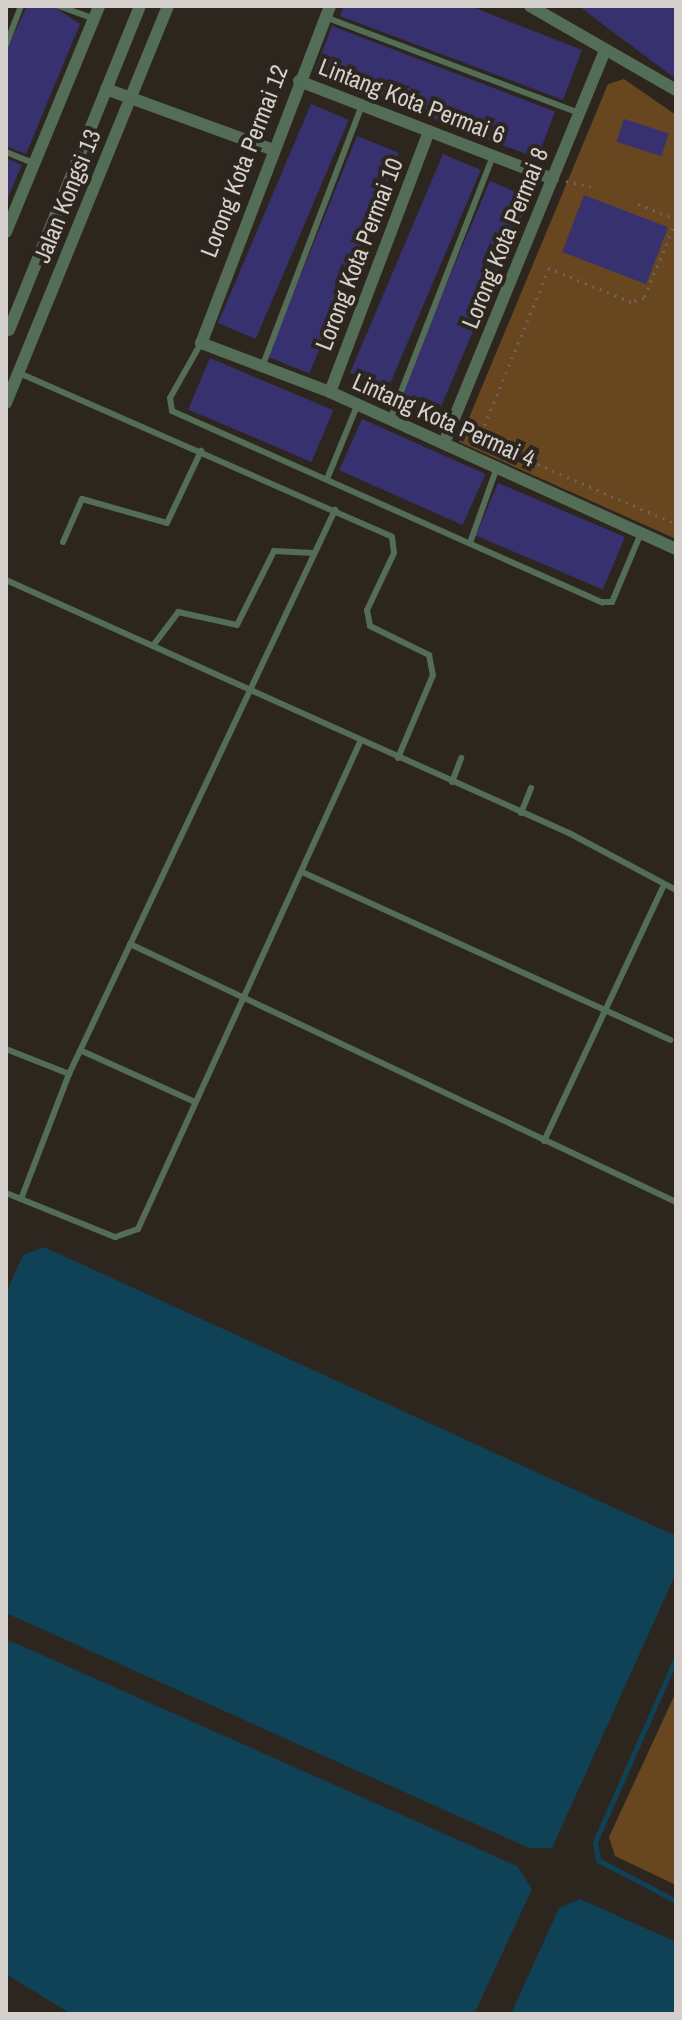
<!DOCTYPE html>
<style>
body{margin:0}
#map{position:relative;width:682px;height:2020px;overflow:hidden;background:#2d261f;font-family:"Archivo Narrow",sans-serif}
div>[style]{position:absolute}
.green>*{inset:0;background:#674620}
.water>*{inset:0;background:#0f4256}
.stream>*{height:5px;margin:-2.5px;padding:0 2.5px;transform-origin:2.5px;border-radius:2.5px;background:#0f4256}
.building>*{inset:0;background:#37326f;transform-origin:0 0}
.path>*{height:3px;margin-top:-1.5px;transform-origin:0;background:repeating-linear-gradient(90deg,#6b655f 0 2px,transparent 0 8px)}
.service>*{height:6px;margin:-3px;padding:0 3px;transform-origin:3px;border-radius:3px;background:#546d56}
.minor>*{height:12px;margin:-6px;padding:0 6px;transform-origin:6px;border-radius:6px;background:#546d56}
span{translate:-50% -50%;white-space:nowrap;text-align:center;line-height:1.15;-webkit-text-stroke:8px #2d261f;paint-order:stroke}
.street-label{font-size:24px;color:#d5d0cc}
.frame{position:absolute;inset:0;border:8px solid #d5d0cc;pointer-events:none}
</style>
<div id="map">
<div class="green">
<div style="clip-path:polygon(624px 79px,676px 115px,676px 539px,459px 442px,608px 84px)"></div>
<div style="clip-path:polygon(676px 1692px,676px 1885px,615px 1856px,609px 1837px)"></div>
</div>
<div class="water">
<div style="clip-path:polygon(44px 1247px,676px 1536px,676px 1573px,552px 1848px,529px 1848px,6px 1613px,6px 1293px,23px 1255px)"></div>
<div style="clip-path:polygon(6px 1639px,517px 1866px,532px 1889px,474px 2014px,71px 2014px,6px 1974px)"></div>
<div style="clip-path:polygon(580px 1899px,676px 1942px,676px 2014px,511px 2014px,559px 1908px)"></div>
</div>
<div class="stream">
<div style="left:676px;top:1658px;width:201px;rotate:113.8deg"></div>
<div style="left:595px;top:1842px;width:18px;rotate:81deg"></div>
<div style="left:598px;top:1860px;width:88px;rotate:27.7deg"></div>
</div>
<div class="building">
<div style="clip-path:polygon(27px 6px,53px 6px,80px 24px,26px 154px,6px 146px,6px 51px)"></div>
<div style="clip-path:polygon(344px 6px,470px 6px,582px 50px,563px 100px,340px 16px)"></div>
<div style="clip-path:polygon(579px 6px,676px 6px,676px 79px,601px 23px)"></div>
<div style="left:332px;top:26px;width:239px;height:50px;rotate:21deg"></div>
<div style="left:311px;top:104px;width:41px;height:238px;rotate:23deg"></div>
<div style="left:624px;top:119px;width:47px;height:24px;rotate:18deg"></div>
<div style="left:357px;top:136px;width:45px;height:238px;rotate:22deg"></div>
<div style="left:443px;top:154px;width:41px;height:238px;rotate:23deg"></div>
<div style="clip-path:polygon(6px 158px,22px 165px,6px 202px)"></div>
<div style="left:490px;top:181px;width:43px;height:238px;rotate:23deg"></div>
<div style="left:584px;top:195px;width:90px;height:61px;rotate:21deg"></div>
<div style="left:210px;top:358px;width:134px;height:56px;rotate:23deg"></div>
<div style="left:362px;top:419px;width:135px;height:56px;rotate:24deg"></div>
<div style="left:498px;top:483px;width:138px;height:57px;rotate:23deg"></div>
</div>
<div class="path">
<div style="left:566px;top:181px;width:25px;rotate:12deg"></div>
<div style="left:638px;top:204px;width:41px;rotate:21.5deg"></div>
<div style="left:676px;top:221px;width:83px;rotate:112.6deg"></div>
<div style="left:644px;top:298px;width:14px;rotate:163deg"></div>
<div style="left:631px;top:302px;width:89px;rotate:-157.5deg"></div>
<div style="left:549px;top:268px;width:185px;rotate:112.3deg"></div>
<div style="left:479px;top:439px;width:215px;rotate:23.3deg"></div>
</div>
<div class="service">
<div style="left:59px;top:6px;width:37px;rotate:20deg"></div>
<div style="left:325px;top:17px;width:272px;rotate:20.7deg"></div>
<div style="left:6px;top:45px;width:42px;rotate:-69deg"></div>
<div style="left:6px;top:152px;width:29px;rotate:22deg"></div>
<div style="left:201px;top:343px;width:63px;rotate:119.4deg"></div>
<div style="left:170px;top:398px;width:13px;rotate:81deg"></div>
<div style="left:172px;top:411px;width:471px;rotate:24deg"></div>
<div style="left:602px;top:602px;width:10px"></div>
<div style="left:612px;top:602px;width:75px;rotate:-67.2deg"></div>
<div style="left:262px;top:367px;width:280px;rotate:-69.1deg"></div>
<div style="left:19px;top:373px;width:407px;rotate:23.7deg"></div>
<div style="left:392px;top:537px;width:16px;rotate:83deg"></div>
<div style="left:394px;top:553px;width:63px;rotate:115.3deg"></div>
<div style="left:367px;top:610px;width:16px;rotate:79deg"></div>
<div style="left:370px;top:626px;width:66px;rotate:26.2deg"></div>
<div style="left:429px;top:655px;width:20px;rotate:79deg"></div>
<div style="left:433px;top:675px;width:90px;rotate:112.9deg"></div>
<div style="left:390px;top:420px;width:283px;rotate:-68.7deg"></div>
<div style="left:327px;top:479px;width:79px;rotate:-67.7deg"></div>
<div style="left:63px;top:542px;width:47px;rotate:-66.2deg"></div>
<div style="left:82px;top:499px;width:88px;rotate:15.8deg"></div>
<div style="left:167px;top:523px;width:80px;rotate:-64.7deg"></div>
<div style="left:470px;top:543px;width:81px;rotate:-70.4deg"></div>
<div style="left:6px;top:580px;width:617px;rotate:24.2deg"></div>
<div style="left:569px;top:833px;width:121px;rotate:28deg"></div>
<div style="left:155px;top:643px;width:39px;rotate:-53deg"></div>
<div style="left:178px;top:612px;width:60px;rotate:12.4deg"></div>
<div style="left:237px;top:625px;width:83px;rotate:-63.4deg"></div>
<div style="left:274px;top:551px;width:40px;rotate:2.9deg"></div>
<div style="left:452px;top:782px;width:26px;rotate:-69deg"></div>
<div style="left:521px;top:813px;width:27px;rotate:-68deg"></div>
<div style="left:302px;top:872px;width:405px;rotate:24.5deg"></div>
<div style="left:130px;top:944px;width:604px;rotate:25.29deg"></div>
<div style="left:6px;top:1049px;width:68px;rotate:21.6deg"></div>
<div style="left:82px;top:1051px;width:124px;rotate:24.3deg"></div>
<div style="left:544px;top:1141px;width:283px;rotate:-64.9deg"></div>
<div style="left:6px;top:1193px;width:118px;rotate:22deg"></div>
<div style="left:115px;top:1237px;width:24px;rotate:-19deg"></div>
<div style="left:138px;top:1229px;width:535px;rotate:-65.49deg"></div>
<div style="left:21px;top:1199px;width:134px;rotate:-69deg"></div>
<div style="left:69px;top:1074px;width:624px;rotate:-64.75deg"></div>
</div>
<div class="minor">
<div style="left:330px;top:6px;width:361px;rotate:110.9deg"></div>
<div style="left:201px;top:343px;width:138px;rotate:20.8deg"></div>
<div style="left:330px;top:392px;width:380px;rotate:24.4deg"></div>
<div style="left:530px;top:6px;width:168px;rotate:29.9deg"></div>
<div style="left:299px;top:81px;width:272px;rotate:21.1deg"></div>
<div style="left:106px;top:89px;width:176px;rotate:20deg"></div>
<div style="left:6px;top:232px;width:244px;rotate:-67.6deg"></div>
<div style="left:9px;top:330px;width:349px;rotate:-68deg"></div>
<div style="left:330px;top:392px;width:279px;rotate:-69.2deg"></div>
<div style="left:6px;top:403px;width:429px;rotate:-67.8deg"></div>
<div style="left:444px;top:443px;width:425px;rotate:-67.7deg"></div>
</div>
<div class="street-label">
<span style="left:412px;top:101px;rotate:21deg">Lintang Kota Permai 6</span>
<span style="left:244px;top:161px;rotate:-69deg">Lorong Kota Permai 12</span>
<span style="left:67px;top:196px;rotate:-68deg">Jalan Kongsi 13</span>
<span style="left:505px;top:238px;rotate:-68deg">Lorong Kota Permai 8</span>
<span style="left:359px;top:254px;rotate:-69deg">Lorong Kota Permai 10</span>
<span style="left:444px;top:420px;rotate:24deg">Lintang Kota Permai 4</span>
</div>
<div class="frame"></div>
</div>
